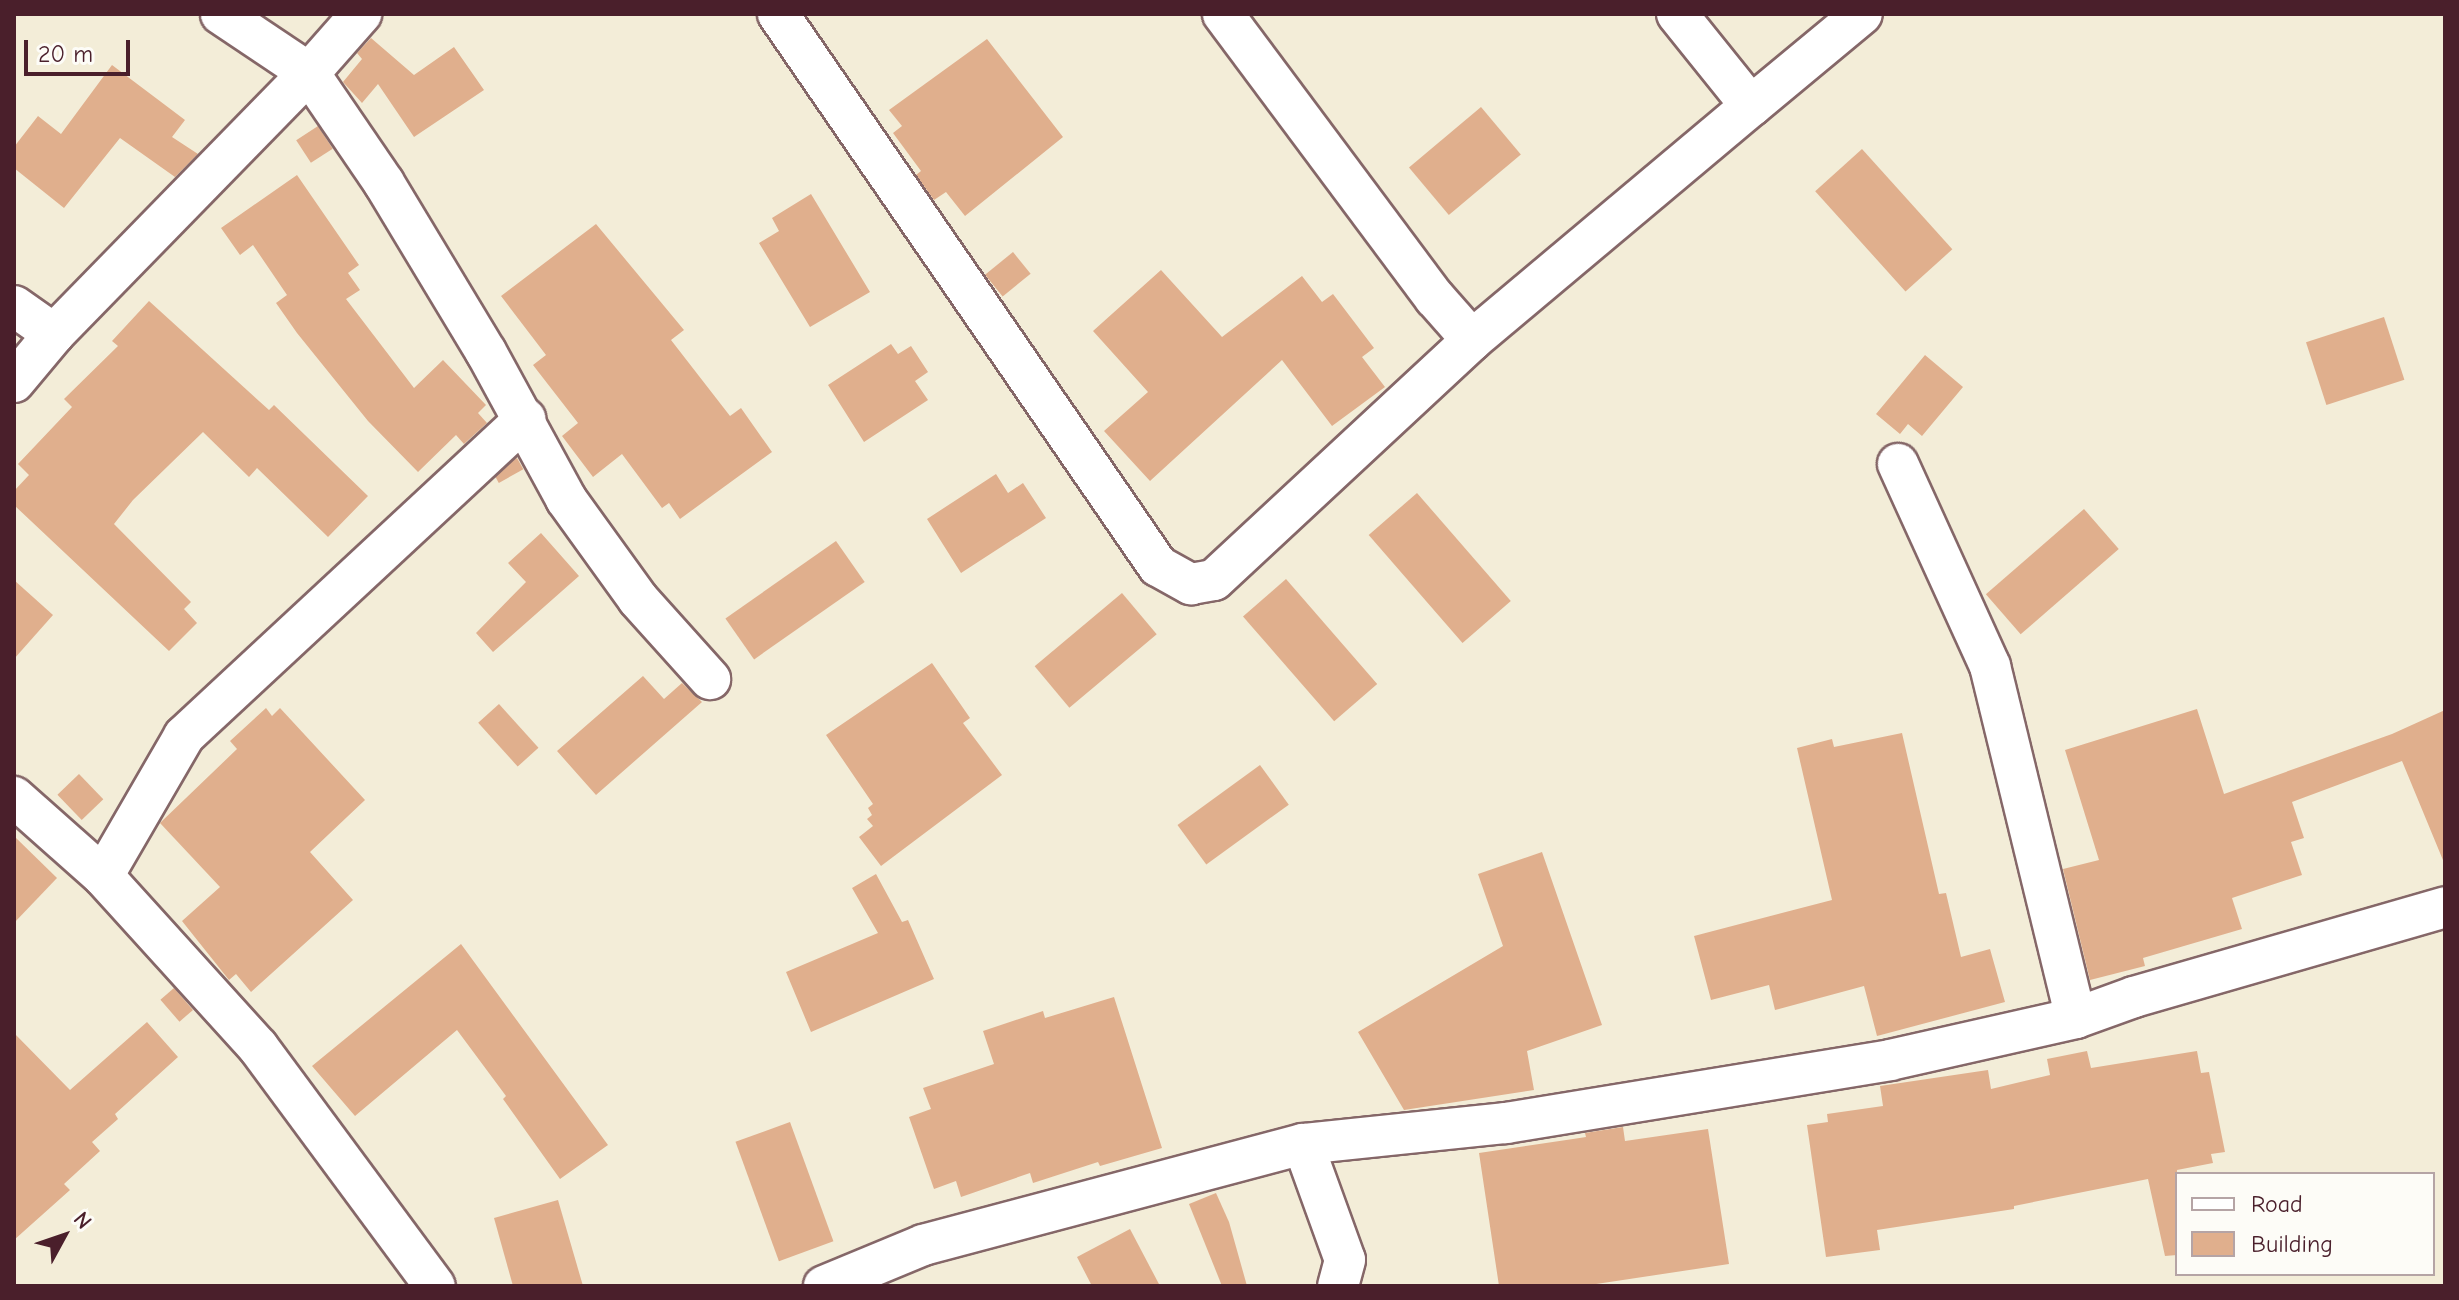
<!DOCTYPE html>
<html>
<head>
<meta charset="utf-8">
<style>
	body { margin:0 }
	#map { position:relative; width:2459px; height:1300px; overflow:hidden; background:#f3edd8; font-family:"Comic Neue",sans-serif }
	div>[style] { position:absolute }
	.building>* { inset:0; background:#e0af8d; transform-origin:0 0 }
	.roads { filter:drop-shadow(2px 0 #856768) drop-shadow(-2px 0 #856768) drop-shadow(0 2px #856768) drop-shadow(0 -2px #856768) }
	.street>* { height:40px; margin:-20px; padding:0 20px; transform-origin:20px; border-radius:20px; background:#fff }
	span { translate:-50% -50%; white-space:nowrap; text-align:center; line-height:1.15; -webkit-text-stroke:7px #fdfcf7; paint-order:stroke }
	.frame { position:absolute; inset:0; border:16px solid #4a1f2b; pointer-events:none }
	.legend { position:absolute; left:2175px; top:1172px; width:260px; height:104px; box-sizing:border-box; background:#fdfcf7; border:2px solid #b5a4a5; margin:0; padding:10px 14px; list-style:none; font-size:24px; color:#4a1f2b }
	.legend li { display:flex; align-items:center; gap:16px; height:40px }
	.legend b { width:40px; border:2px solid #b5a4a5 }
	.north { position:absolute; left:24px; top:1196px; width:80px; height:80px; -webkit-text-stroke:6px #fdfcf7; paint-order:stroke; rotate:50deg; font-size:22px; font-weight:700; line-height:32px; text-align:center; color:#4a1f2b }
	.north::after { content:''; display:block; margin:auto; width:28px; height:36px; background:#4a1f2b; clip-path:polygon(50% 0,100% 100%,50% 72%,0 100%) }
	.scale { position:absolute; left:24px; top:40px; width:106px; height:36px; box-sizing:border-box; border:4px solid #4a1f2b; border-top:0; padding-left:10px; font-size:24px; line-height:28px; white-space:nowrap; color:#4a1f2b; -webkit-text-stroke:6px #fdfcf7; paint-order:stroke }
</style>
</head>
<body>
<div id="map">
	<div class="building">
		<i style="clip-path:polygon(371px 38px,414px 75px,454px 47px,484px 90px,414px 137px,378px 84px,362px 103px,343px 82px,362px 59px,357px 53px)"></i>
		<i style="clip-path:polygon(987px 39px,1063px 137px,965px 216px,946px 192px,934px 200px,916px 175px,921px 171px,893px 133px,902px 126px,889px 110px)"></i>
		<i style="clip-path:polygon(112px 65px,185px 120px,172px 137px,198px 154px,175px 177px,120px 138px,64px 208px,14px 168px,14px 147px,38px 116px,61px 134px)"></i>
		<i style="left:1481px;top:107px;width:62px;height:94px;rotate:50deg"></i>
		<i style="left:318px;top:126px;width:27px;height:26px;rotate:57deg"></i>
		<i style="left:1862px;top:149px;width:135px;height:63px;rotate:48deg"></i>
		<i style="clip-path:polygon(297px 175px,359px 265px,348px 273px,360px 290px,346px 299px,414px 388px,443px 360px,486px 405px,478px 413px,487px 423px,464px 444px,456px 435px,418px 472px,368px 421px,297px 333px,276px 303px,287px 295px,253px 245px,240px 255px,221px 228px)"></i>
		<i style="clip-path:polygon(811px 194px,870px 292px,810px 327px,759px 243px,779px 231px,772px 218px)"></i>
		<i style="clip-path:polygon(596px 224px,684px 330px,671px 340px,730px 416px,741px 408px,772px 452px,680px 519px,669px 503px,662px 508px,622px 454px,593px 477px,562px 436px,578px 423px,533px 365px,546px 355px,501px 296px)"></i>
		<i style="left:1013px;top:252px;width:28px;height:36px;rotate:51deg"></i>
		<i style="clip-path:polygon(1161px 270px,1222px 337px,1302px 276px,1322px 302px,1333px 294px,1374px 348px,1362px 357px,1385px 387px,1332px 426px,1282px 360px,1150px 481px,1104px 431px,1148px 392px,1093px 331px)"></i>
		<i style="clip-path:polygon(149px 301px,269px 410px,274px 405px,368px 496px,328px 537px,257px 468px,249px 477px,203px 432px,133px 500px,114px 524px,191px 602px,184px 609px,197px 623px,169px 651px,14px 505px,14px 491px,29px 475px,18px 464px,72px 407px,64px 399px,118px 346px,112px 341px)"></i>
		<i style="left:2384px;top:317px;width:66px;height:82px;rotate:72deg"></i>
		<i style="clip-path:polygon(891px 344px,898px 354px,911px 346px,928px 372px,915px 381px,928px 400px,864px 442px,828px 385px)"></i>
		<i style="clip-path:polygon(1925px 355px,1963px 387px,1922px 436px,1908px 424px,1900px 434px,1876px 414px)"></i>
		<i style="left:517px;top:458px;width:13px;height:28px;rotate:61deg"></i>
		<i style="clip-path:polygon(996px 474px,1008px 493px,1023px 483px,1046px 518px,961px 573px,927px 519px)"></i>
		<i style="left:1417px;top:493px;width:143px;height:64px;rotate:49deg"></i>
		<i style="left:2084px;top:509px;width:53px;height:130px;rotate:49deg"></i>
		<i style="clip-path:polygon(541px 533px,579px 576px,493px 652px,476px 633px,526px 582px,508px 563px)"></i>
		<i style="left:836px;top:541px;width:50px;height:135px;rotate:55deg"></i>
		<i style="left:1286px;top:579px;width:139px;height:57px;rotate:49deg"></i>
		<i style="clip-path:polygon(14px 580px,53px 615px,14px 659px)"></i>
		<i style="left:1122px;top:593px;width:54px;height:114px;rotate:50deg"></i>
		<i style="clip-path:polygon(932px 663px,970px 718px,963px 723px,1002px 775px,881px 866px,859px 837px,873px 826px,867px 819px,872px 815px,868px 808px,873px 804px,826px 735px)"></i>
		<i style="clip-path:polygon(643px 676px,664px 699px,682px 683px,702px 702px,596px 795px,557px 751px)"></i>
		<i style="left:499px;top:704px;width:59px;height:28px;rotate:48deg"></i>
		<i style="clip-path:polygon(266px 708px,272px 716px,280px 708px,365px 800px,310px 852px,353px 900px,251px 992px,236px 974px,229px 980px,182px 921px,220px 887px,160px 823px,237px 749px,230px 741px)"></i>
		<i style="clip-path:polygon(2197px 709px,2224px 794px,2392px 734px,2445px 710px,2445px 865px,2402px 761px,2292px 802px,2304px 838px,2291px 842px,2302px 875px,2232px 898px,2242px 929px,2143px 958px,2145px 966px,2090px 980px,2063px 869px,2099px 860px,2065px 750px)"></i>
		<i style="clip-path:polygon(1902px 733px,1939px 894px,1946px 893px,1961px 957px,1990px 949px,2005px 1002px,1877px 1036px,1864px 986px,1775px 1010px,1769px 985px,1711px 1000px,1694px 936px,1832px 900px,1797px 748px,1832px 739px,1834px 747px)"></i>
		<i style="left:1260px;top:765px;width:49px;height:102px;rotate:54deg"></i>
		<i style="left:79px;top:774px;width:35px;height:30px;rotate:46deg"></i>
		<i style="clip-path:polygon(14px 836px,57px 878px,14px 923px)"></i>
		<i style="clip-path:polygon(1542px 852px,1602px 1025px,1527px 1051px,1534px 1090px,1404px 1110px,1358px 1032px,1503px 946px,1478px 874px)"></i>
		<i style="clip-path:polygon(876px 874px,902px 922px,908px 920px,934px 979px,811px 1032px,786px 972px,878px 933px,852px 888px)"></i>
		<i style="clip-path:polygon(461px 944px,608px 1145px,560px 1179px,503px 1099px,506px 1096px,457px 1030px,355px 1116px,312px 1066px)"></i>
		<i style="left:174px;top:988px;width:29px;height:18px;rotate:49deg"></i>
		<i style="clip-path:polygon(1114px 997px,1162px 1148px,1100px 1166px,1098px 1162px,1033px 1183px,1030px 1173px,961px 1197px,956px 1181px,934px 1189px,909px 1117px,931px 1109px,923px 1088px,994px 1064px,983px 1031px,1043px 1011px,1045px 1018px)"></i>
		<i style="clip-path:polygon(147px 1022px,178px 1057px,115px 1114px,118px 1119px,92px 1142px,100px 1151px,64px 1184px,70px 1190px,14px 1240px,14px 1033px,70px 1090px)"></i>
		<i style="clip-path:polygon(2087px 1051px,2091px 1068px,2197px 1051px,2201px 1073px,2209px 1072px,2225px 1152px,2211px 1154px,2213px 1163px,2177px 1170px,2177px 1255px,2165px 1256px,2148px 1179px,2014px 1206px,2014px 1209px,1877px 1230px,1880px 1250px,1826px 1257px,1807px 1125px,1828px 1122px,1827px 1114px,1883px 1106px,1880px 1086px,1988px 1070px,1991px 1089px,2050px 1075px,2047px 1059px)"></i>
		<i style="left:790px;top:1122px;width:127px;height:58px;rotate:70deg"></i>
		<i style="clip-path:polygon(1623px 1127px,1625px 1141px,1708px 1129px,1729px 1264px,1583px 1286px,1499px 1286px,1479px 1153px,1573px 1139px,1586px 1137px,1585px 1133px)"></i>
		<i style="clip-path:polygon(1216px 1193px,1229px 1222px,1247px 1286px,1222px 1286px,1189px 1204px)"></i>
		<i style="clip-path:polygon(558px 1200px,583px 1286px,513px 1286px,494px 1218px)"></i>
		<i style="clip-path:polygon(1130px 1229px,1160px 1286px,1092px 1286px,1077px 1257px)"></i>
	</div>
	<div class="roads">
		<div class="street">
			<i style="left:221px;top:14px;width:106px;rotate:33.8deg"></i>
			<i style="left:309px;top:73px;width:133px;rotate:55.7deg"></i>
			<i style="left:384px;top:183px;width:197px;rotate:58.9deg"></i>
			<i style="left:486px;top:352px;width:167px;rotate:61.4deg"></i>
			<i style="left:566px;top:499px;width:123px;rotate:54.2deg"></i>
			<i style="left:638px;top:599px;width:108px;rotate:48deg"></i>
			<i style="left:778px;top:14px;width:670px;rotate:55.46deg"></i>
			<i style="left:1158px;top:566px;width:38px;rotate:29deg"></i>
			<i style="left:1191px;top:584px;width:23px;rotate:-10deg"></i>
			<i style="left:1214px;top:580px;width:352px;rotate:-42.9deg"></i>
			<i style="left:1472px;top:340px;width:364px;rotate:-40deg"></i>
			<i style="left:1223px;top:14px;width:354px;rotate:53.3deg"></i>
			<i style="left:1435px;top:298px;width:56px;rotate:48.6deg"></i>
			<i style="left:1677px;top:14px;width:118px;rotate:51.2deg"></i>
			<i style="left:1751px;top:106px;width:144px;rotate:-39.7deg"></i>
			<i style="left:14px;top:306px;width:49px;rotate:35deg"></i>
			<i style="left:14px;top:382px;width:62px;rotate:-50.2deg"></i>
			<i style="left:54px;top:334px;width:365px;rotate:-45.7deg"></i>
			<i style="left:309px;top:73px;width:79px;rotate:-48.6deg"></i>
			<i style="left:1898px;top:464px;width:222px;rotate:65.5deg"></i>
			<i style="left:1990px;top:666px;width:362px;rotate:76.3deg"></i>
			<i style="left:14px;top:797px;width:119px;rotate:41.6deg"></i>
			<i style="left:103px;top:876px;width:231px;rotate:47.8deg"></i>
			<i style="left:258px;top:1047px;width:297px;rotate:53.5deg"></i>
			<i style="left:103px;top:876px;width:162px;rotate:-59.9deg"></i>
			<i style="left:184px;top:736px;width:466px;rotate:-42.9deg"></i>
			<i style="left:1303px;top:1144px;width:123px;rotate:70.1deg"></i>
			<i style="left:1345px;top:1260px;width:27px;rotate:105deg"></i>
			<i style="left:824px;top:1286px;width:107px;rotate:-22.5deg"></i>
			<i style="left:923px;top:1245px;width:393px;rotate:-14.9deg"></i>
			<i style="left:1303px;top:1144px;width:204px;rotate:-5.9deg"></i>
			<i style="left:1506px;top:1123px;width:389px;rotate:-9.3deg"></i>
			<i style="left:1890px;top:1060px;width:191px;rotate:-12.7deg"></i>
			<i style="left:2076px;top:1018px;width:62px;rotate:-19.9deg"></i>
			<i style="left:2134px;top:997px;width:324px;rotate:-16.1deg"></i>
		</div>
	</div>
	<div class="frame"></div>
	<ul class="legend">
	<li><b style="height:10px;background:#fff"></b>Road</li>
	<li><b style="height:22px;background:#e0af8d"></b>Building</li>
	</ul>
	<div class="north">N</div>
	<div class="scale">20 m</div>
</div>
</body>
</html>
